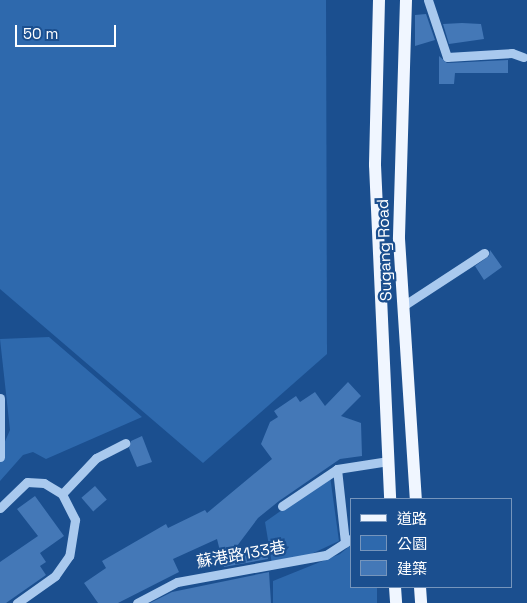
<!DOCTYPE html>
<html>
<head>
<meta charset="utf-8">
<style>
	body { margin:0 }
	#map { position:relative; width:527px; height:603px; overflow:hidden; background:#1b4f8f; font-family:"Space Grotesk","Noto Sans TC",sans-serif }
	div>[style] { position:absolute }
	.green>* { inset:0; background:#2e69ad }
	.building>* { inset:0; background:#4478b7; transform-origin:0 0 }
	.minor>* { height:9px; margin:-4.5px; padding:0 4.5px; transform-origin:4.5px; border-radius:4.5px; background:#a9c9ee }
	.major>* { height:12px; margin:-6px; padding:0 6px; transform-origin:6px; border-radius:6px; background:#f0f6ff }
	span { translate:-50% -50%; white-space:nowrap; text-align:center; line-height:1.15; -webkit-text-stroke:4.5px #1b4f8f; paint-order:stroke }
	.street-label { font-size:16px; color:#fff }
	.legend { position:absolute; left:350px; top:498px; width:162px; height:90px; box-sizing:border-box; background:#1b4f8f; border:1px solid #7695bc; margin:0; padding:6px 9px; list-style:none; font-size:15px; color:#fff }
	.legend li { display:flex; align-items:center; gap:10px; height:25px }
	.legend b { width:25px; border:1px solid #7695bc }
	.scale { position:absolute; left:15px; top:25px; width:101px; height:22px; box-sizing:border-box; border:2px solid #fff; border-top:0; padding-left:6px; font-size:15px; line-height:18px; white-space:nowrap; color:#fff; -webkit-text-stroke:4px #1b4f8f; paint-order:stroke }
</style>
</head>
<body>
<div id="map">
	<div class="green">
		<i style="clip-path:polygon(0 0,326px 0,327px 354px,203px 463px,0 289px)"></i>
		<i style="clip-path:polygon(49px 337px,142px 417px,46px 459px,33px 452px,23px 455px,0 481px,0 453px,10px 430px,0 339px)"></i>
		<i style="clip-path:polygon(330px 476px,339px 541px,307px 556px,272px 564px,265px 522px)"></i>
		<i style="clip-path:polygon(351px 545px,351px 587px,377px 587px,377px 603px,273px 603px,273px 581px,340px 554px)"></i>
	</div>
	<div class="building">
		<i style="clip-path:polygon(426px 14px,435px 40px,415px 46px,415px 15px)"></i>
		<i style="clip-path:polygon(462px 23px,481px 24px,484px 39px,449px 44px,443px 24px)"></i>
		<i style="clip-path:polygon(439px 56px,447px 63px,508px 60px,508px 73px,455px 73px,454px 84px,439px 84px)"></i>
		<i style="clip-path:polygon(490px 250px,502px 267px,484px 280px,475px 266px,489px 256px)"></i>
		<i style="clip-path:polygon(348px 382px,361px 396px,341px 416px,361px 423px,362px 456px,340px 459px,279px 501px,258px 518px,234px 550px,266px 546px,268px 559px,224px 567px,217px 539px,173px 559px,179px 572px,118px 603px,98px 603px,84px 583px,106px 568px,102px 561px,166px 524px,168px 528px,205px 510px,207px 513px,272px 459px,261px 444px,270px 422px,278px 417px,274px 411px,296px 396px,300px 402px,315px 392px,325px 406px)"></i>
		<i style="clip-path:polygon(142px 436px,152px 462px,137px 467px,129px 448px,131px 441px)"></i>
		<i style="left:95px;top:486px;width:18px;height:18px;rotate:49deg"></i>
		<i style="clip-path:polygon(35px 496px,64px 536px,40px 553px,46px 562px,40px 566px,46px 575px,6px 603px,0 603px,0 562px,38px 536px,17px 509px)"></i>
		<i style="clip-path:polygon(269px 572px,271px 603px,150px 603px,172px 592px)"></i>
	</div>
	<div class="minor">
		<i style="left:428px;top:0;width:60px;rotate:71.6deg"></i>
		<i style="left:447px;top:57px;width:65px;rotate:-3.5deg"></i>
		<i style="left:512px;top:53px;width:12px;rotate:20deg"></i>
		<i style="left:403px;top:306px;width:97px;rotate:-33.2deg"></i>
		<i style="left:0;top:398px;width:59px;rotate:90deg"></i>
		<i style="left:337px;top:469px;width:74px;rotate:83.8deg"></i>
		<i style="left:62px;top:494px;width:50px;rotate:-46.6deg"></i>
		<i style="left:96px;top:458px;width:33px;rotate:-27deg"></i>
		<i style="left:282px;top:506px;width:66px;rotate:-33.9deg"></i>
		<i style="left:337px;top:469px;width:52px;rotate:-8.9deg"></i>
		<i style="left:0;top:508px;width:37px;rotate:-44deg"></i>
		<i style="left:27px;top:482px;width:17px;rotate:3deg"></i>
		<i style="left:44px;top:483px;width:21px;rotate:31deg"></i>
		<i style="left:62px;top:494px;width:29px;rotate:63deg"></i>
		<i style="left:75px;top:520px;width:36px;rotate:99deg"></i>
		<i style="left:69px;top:556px;width:24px;rotate:125deg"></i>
		<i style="left:55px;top:576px;width:47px;rotate:144.6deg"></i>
		<i style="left:137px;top:603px;width:45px;rotate:-27.7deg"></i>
		<i style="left:177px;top:582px;width:151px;rotate:-10.3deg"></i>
		<i style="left:326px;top:555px;width:30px;rotate:-33deg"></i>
	</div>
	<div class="major">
		<i style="left:379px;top:0;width:165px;rotate:91.4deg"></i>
		<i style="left:375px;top:165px;width:334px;rotate:87.4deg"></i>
		<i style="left:406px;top:0;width:239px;rotate:91.7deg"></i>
		<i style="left:399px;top:239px;width:261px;rotate:86.3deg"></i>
		<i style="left:395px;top:587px;width:16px;rotate:86deg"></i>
		<i style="left:420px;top:587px;width:16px;rotate:86deg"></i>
	</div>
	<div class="street-label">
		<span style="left:385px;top:250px;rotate:-92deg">Sugang Road</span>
		<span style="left:241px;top:555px;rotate:-10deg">蘇港路133巷</span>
	</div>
	<ul class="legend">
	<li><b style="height:6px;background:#f0f6ff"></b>道路</li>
	<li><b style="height:14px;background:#2e69ad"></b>公園</li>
	<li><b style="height:14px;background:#4478b7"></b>建築</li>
	</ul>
	<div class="scale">50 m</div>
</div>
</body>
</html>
